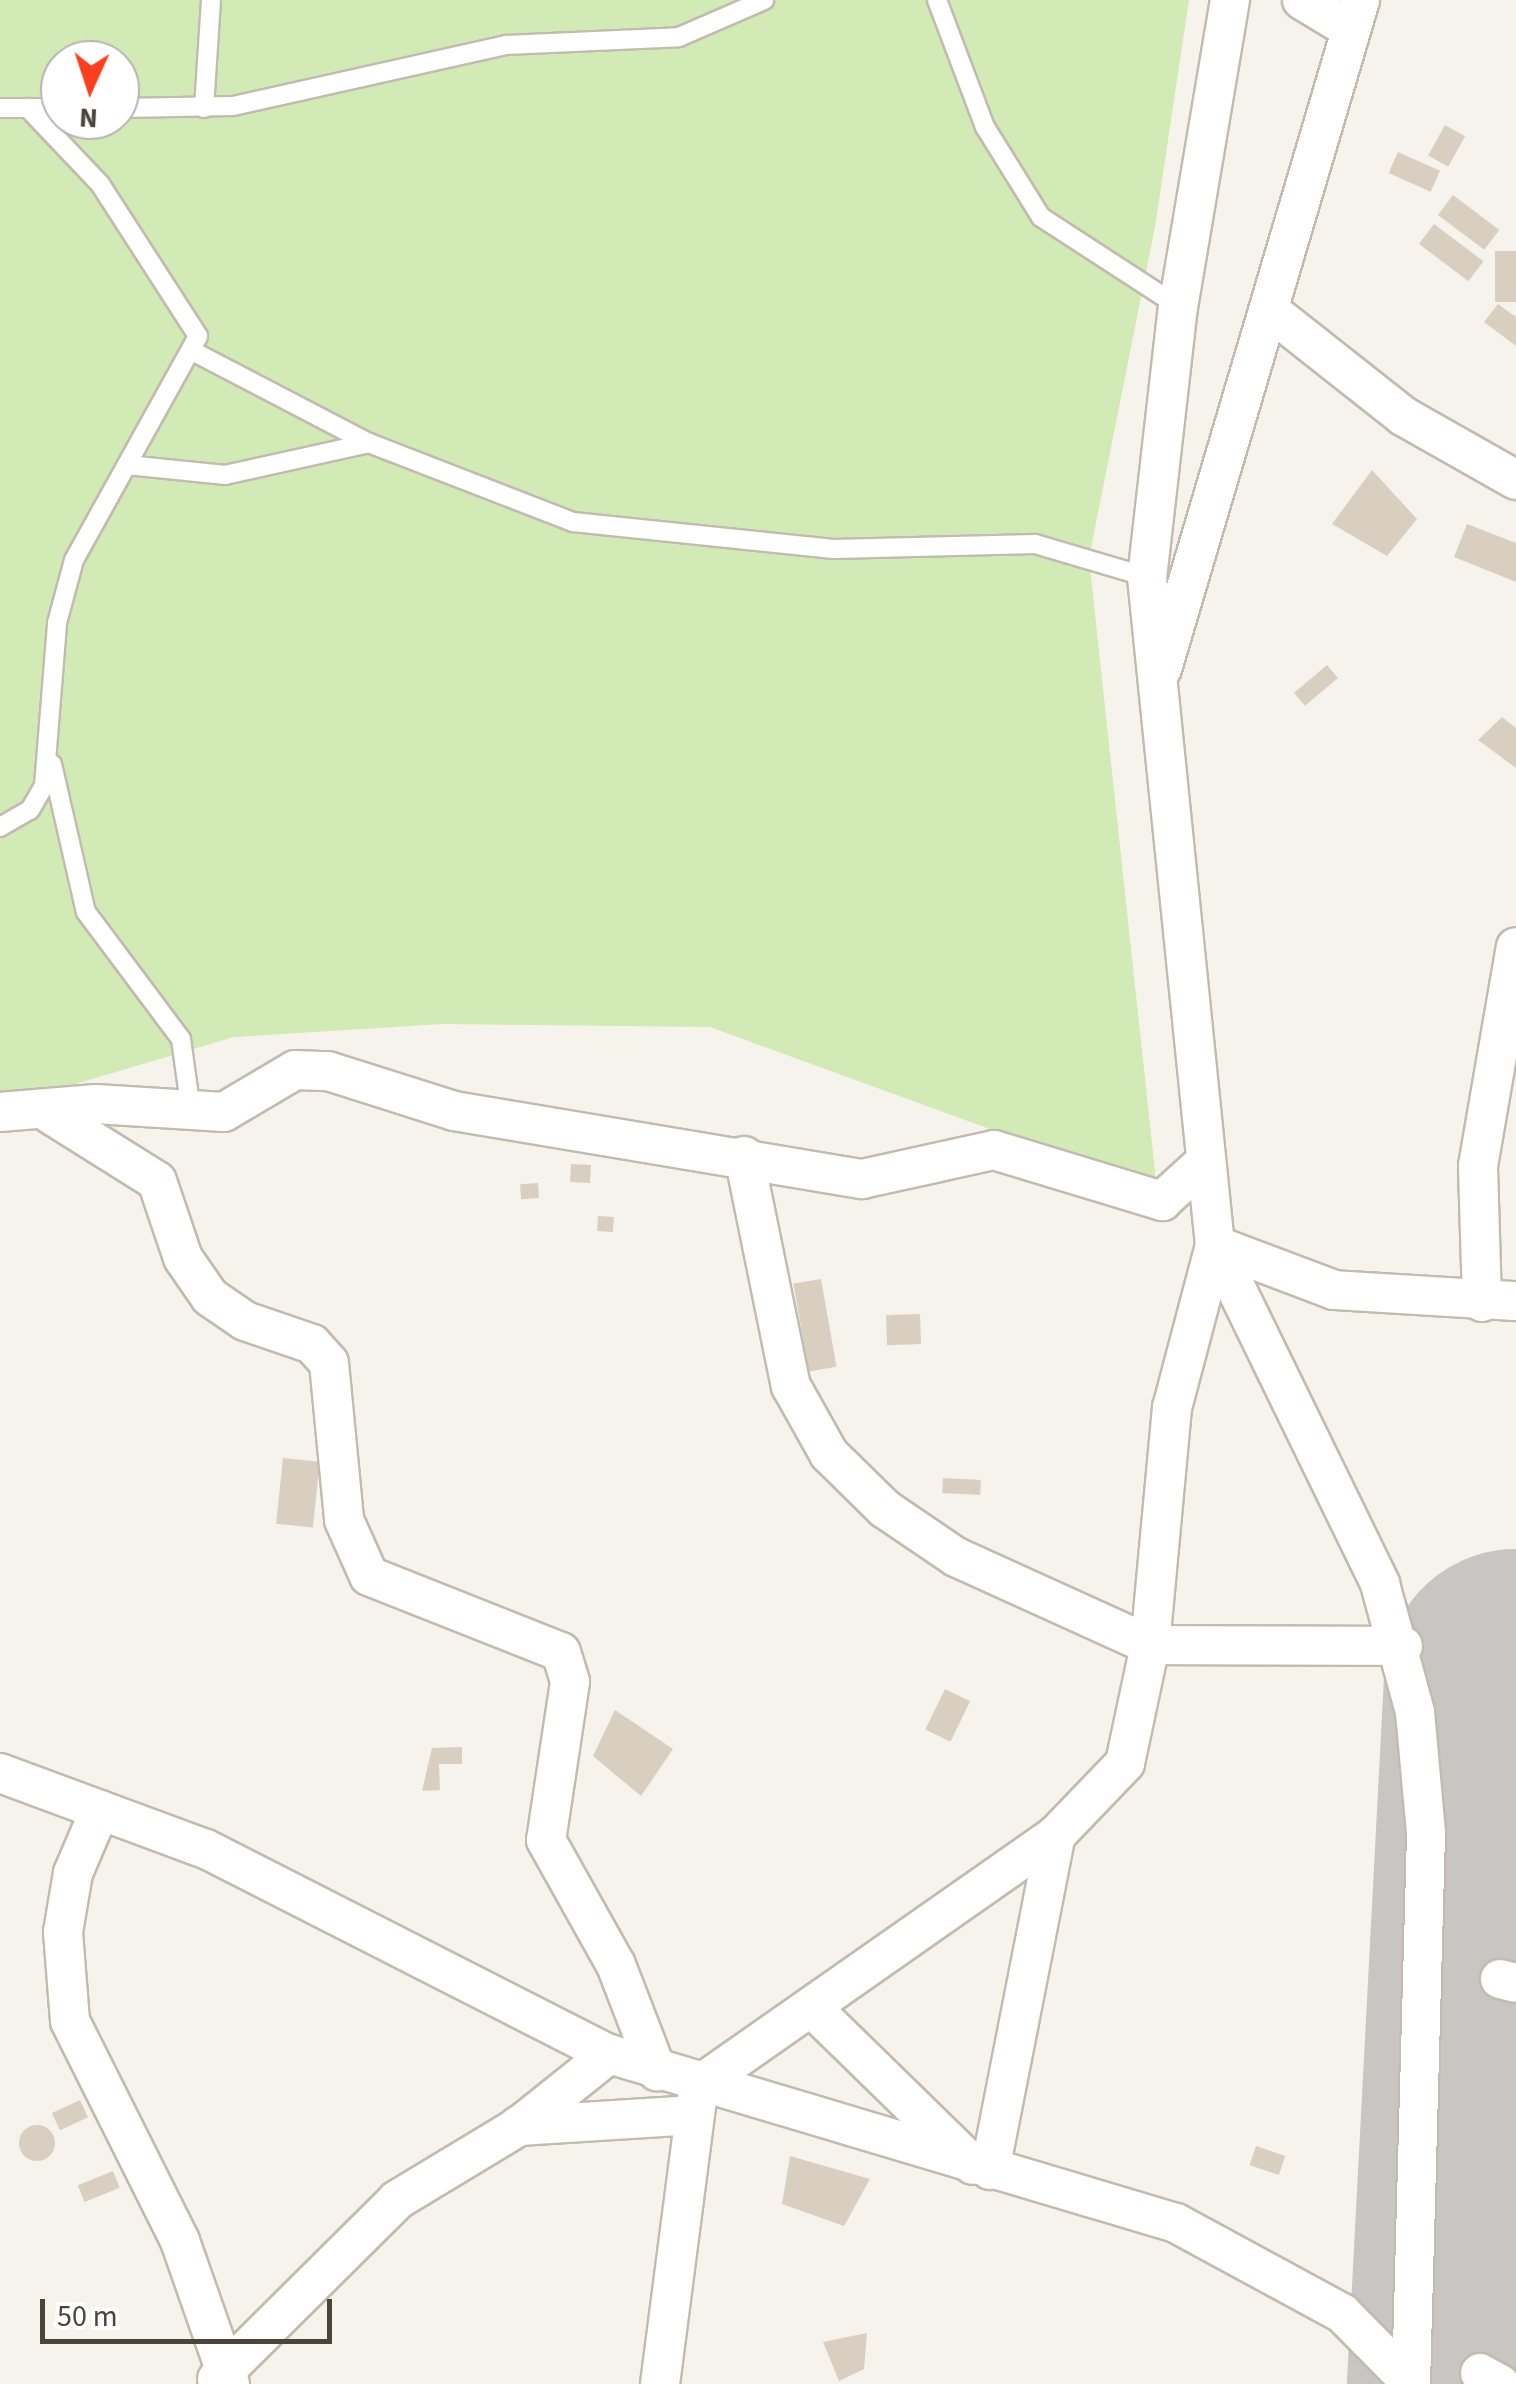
<!DOCTYPE html>
<html>
<head>
<meta charset="utf-8">
<style>
	body { margin:0 }
	#map { position:relative; width:1516px; height:2384px; overflow:hidden; background:#f6f3ec; font-family:"Source Sans 3",sans-serif }
	div>[style] { position:absolute }
	.green>* { inset:0; background:#d2eab5 }
	.runway>* { height:265px; margin:-132.5px; padding:0 132.5px; transform-origin:132.5px; border-radius:132.5px; background:#c8c6c3 }
	.building>* { inset:0; background:#d8cfc1; transform-origin:0 0 }
	.round { border-radius:50% }
	.roads { filter:drop-shadow(2px 0 #c2bbae) drop-shadow(-2px 0 #c2bbae) drop-shadow(0 2px #c2bbae) drop-shadow(0 -2px #c2bbae) }
	.lane>* { height:18px; margin:-9px; padding:0 9px; transform-origin:9px; border-radius:9px; background:#fff }
	.street>* { height:38px; margin:-19px; padding:0 19px; transform-origin:19px; border-radius:19px; background:#fff }
	span { translate:-50% -50%; white-space:nowrap; text-align:center; line-height:1.15; -webkit-text-stroke:8px #fff; paint-order:stroke }
	.north { position:absolute; left:40px; top:40px; width:100px; height:100px; box-sizing:border-box; background:#fff; border:2px solid #b7b4b0; border-radius:50%; rotate:183deg; font-size:28px; font-weight:700; line-height:40px; text-align:center; color:#4b4439 }
	.north::after { content:''; display:block; margin:auto; width:35px; height:45px; background:#fc3f1d; clip-path:polygon(50% 0,100% 100%,50% 72%,0 100%) }
	.scale { position:absolute; left:40px; top:2299px; width:292px; height:45px; box-sizing:border-box; border:5px solid #4b4439; border-top:0; padding-left:12px; font-size:30px; line-height:35px; white-space:nowrap; color:#4b4439; -webkit-text-stroke:8px #fff; paint-order:stroke }
</style>
</head>
<body>
<div id="map">
	<div class="green">
		<i style="clip-path:polygon(evenodd,0 0,1189px 0,1155px 227px,1089px 558px,1157px 1190px,710px 1027px,443px 1024px,234px 1037px,18px 1101px,0 1094px,0 0,60px 60px,120px 60px,120px 120px,60px 120px,60px 60px)"></i>
	</div>
	<div class="runway">
		<i style="left:1479px;top:2384px;width:704px;rotate:-86.99deg"></i>
	</div>
	<div class="building">
		<i style="left:1445px;top:125px;width:23px;height:35px;rotate:29deg"></i>
		<i style="left:1398px;top:152px;width:46px;height:23px;rotate:24deg"></i>
		<i style="left:1453px;top:195px;width:58px;height:25px;rotate:37deg"></i>
		<i style="left:1434px;top:224px;width:62px;height:25px;rotate:37deg"></i>
		<i style="left:1495px;top:251px;width:21px;height:51px"></i>
		<i style="clip-path:polygon(1498px 304px,1516px 317px,1516px 346px,1484px 322px)"></i>
		<i style="clip-path:polygon(1372px 470px,1417px 519px,1387px 556px,1332px 524px)"></i>
		<i style="clip-path:polygon(1467px 524px,1516px 543px,1516px 582px,1454px 557px)"></i>
		<i style="left:1327px;top:665px;width:17px;height:43px;rotate:50deg"></i>
		<i style="clip-path:polygon(1502px 717px,1516px 728px,1516px 768px,1478px 740px)"></i>
		<i style="left:571px;top:1164px;width:20px;height:18px;rotate:3deg"></i>
		<i style="left:538px;top:1183px;width:15px;height:18px;rotate:86deg"></i>
		<i style="left:598px;top:1216px;width:16px;height:15px;rotate:4deg"></i>
		<i style="left:821px;top:1279px;width:89px;height:28px;rotate:80deg"></i>
		<i style="left:920px;top:1314px;width:30px;height:34px;rotate:88deg"></i>
		<i style="left:283px;top:1458px;width:37px;height:66px;rotate:6deg"></i>
		<i style="left:943px;top:1478px;width:38px;height:15px;rotate:3deg"></i>
		<i style="left:945px;top:1689px;width:28px;height:45px;rotate:26deg"></i>
		<i style="clip-path:polygon(615px 1710px,673px 1749px,641px 1796px,593px 1756px)"></i>
		<i style="clip-path:polygon(462px 1747px,462px 1764px,439px 1764px,440px 1790px,422px 1791px,432px 1748px)"></i>
		<i style="left:80px;top:2100px;width:19px;height:31px;rotate:65deg"></i>
		<i class="round" style="left:19px;top:2125px;width:36px;height:36px"></i>
		<i style="left:1256px;top:2146px;width:31px;height:20px;rotate:19deg"></i>
		<i style="clip-path:polygon(790px 2156px,870px 2179px,844px 2226px,782px 2204px)"></i>
		<i style="left:113px;top:2171px;width:18px;height:38px;rotate:68deg"></i>
		<i style="clip-path:polygon(867px 2333px,864px 2369px,839px 2381px,823px 2342px)"></i>
	</div>
	<div class="roads">
		<div class="lane">
			<i style="left:937px;top:0;width:136px;rotate:69.3deg"></i>
			<i style="left:985px;top:127px;width:106px;rotate:58.1deg"></i>
			<i style="left:1041px;top:217px;width:163px;rotate:33deg"></i>
			<i style="left:0;top:108px;width:60px"></i>
			<i style="left:120px;top:108px;width:113px;rotate:-1deg"></i>
			<i style="left:233px;top:106px;width:280px;rotate:-12.6deg"></i>
			<i style="left:506px;top:45px;width:173px;rotate:-2.6deg"></i>
			<i style="left:679px;top:37px;width:93px;rotate:-23.5deg"></i>
			<i style="left:204px;top:108px;width:108px;rotate:-86.3deg"></i>
			<i style="left:196px;top:353px;width:195px;rotate:27.5deg"></i>
			<i style="left:127px;top:465px;width:99px;rotate:5.8deg"></i>
			<i style="left:225px;top:475px;width:148px;rotate:-12.5deg"></i>
			<i style="left:369px;top:443px;width:219px;rotate:21.2deg"></i>
			<i style="left:573px;top:522px;width:262px;rotate:5.9deg"></i>
			<i style="left:834px;top:549px;width:201px;rotate:-1.4deg"></i>
			<i style="left:1035px;top:544px;width:117px;rotate:16.4deg"></i>
			<i style="left:52px;top:764px;width:152px;rotate:77.1deg"></i>
			<i style="left:86px;top:912px;width:159px;rotate:53.2deg"></i>
			<i style="left:181px;top:1039px;width:73px;rotate:82.1deg"></i>
			<i style="left:0;top:827px;width:34px;rotate:-30deg"></i>
			<i style="left:30px;top:810px;width:28px;rotate:-60deg"></i>
			<i style="left:44px;top:786px;width:164px;rotate:-85.4deg"></i>
			<i style="left:57px;top:623px;width:65px;rotate:-74.9deg"></i>
			<i style="left:74px;top:560px;width:256px;rotate:-61deg"></i>
			<i style="left:198px;top:336px;width:181px;rotate:-122.8deg"></i>
			<i style="left:100px;top:184px;width:105px;rotate:-133.5deg"></i>
		</div>
		<div class="street">
			<i style="left:1230px;top:0;width:310px;rotate:99.6deg"></i>
			<i style="left:1178px;top:306px;width:273px;rotate:96.5deg"></i>
			<i style="left:1147px;top:577px;width:671px;rotate:84.19deg"></i>
			<i style="left:1215px;top:1245px;width:377px;rotate:64deg"></i>
			<i style="left:1380px;top:1584px;width:133px;rotate:74.7deg"></i>
			<i style="left:1415px;top:1712px;width:122px;rotate:84.8deg"></i>
			<i style="left:1426px;top:1834px;width:550px;rotate:91.56deg"></i>
			<i style="left:1302px;top:0;width:56px;rotate:31.1deg"></i>
			<i style="left:1269px;top:310px;width:171px;rotate:38.3deg"></i>
			<i style="left:1403px;top:416px;width:130px;rotate:29.5deg"></i>
			<i style="left:1162px;top:669px;width:698px;rotate:-73.51deg"></i>
			<i style="left:0;top:1112px;width:96px;rotate:-4.8deg"></i>
			<i style="left:96px;top:1104px;width:128px;rotate:3.6deg"></i>
			<i style="left:224px;top:1112px;width:82px;rotate:-30.6deg"></i>
			<i style="left:295px;top:1070px;width:33px;rotate:2deg"></i>
			<i style="left:328px;top:1071px;width:132px;rotate:17.6deg"></i>
			<i style="left:454px;top:1111px;width:414px;rotate:9.5deg"></i>
			<i style="left:862px;top:1179px;width:135px;rotate:-12.4deg"></i>
			<i style="left:994px;top:1150px;width:176px;rotate:16.9deg"></i>
			<i style="left:1162px;top:1201px;width:59px;rotate:-42.3deg"></i>
			<i style="left:50px;top:1114px;width:126px;rotate:32.1deg"></i>
			<i style="left:157px;top:1181px;width:81px;rotate:71.3deg"></i>
			<i style="left:183px;top:1258px;width:47px;rotate:55.3deg"></i>
			<i style="left:210px;top:1297px;width:42px;rotate:34.4deg"></i>
			<i style="left:245px;top:1321px;width:71px;rotate:18.9deg"></i>
			<i style="left:312px;top:1344px;width:25px;rotate:48deg"></i>
			<i style="left:329px;top:1363px;width:158px;rotate:84.5deg"></i>
			<i style="left:344px;top:1520px;width:61px;rotate:65.9deg"></i>
			<i style="left:369px;top:1576px;width:206px;rotate:21.6deg"></i>
			<i style="left:561px;top:1652px;width:31px;rotate:73deg"></i>
			<i style="left:570px;top:1682px;width:160px;rotate:98.6deg"></i>
			<i style="left:546px;top:1840px;width:143px;rotate:60.8deg"></i>
			<i style="left:616px;top:1965px;width:114px;rotate:68.9deg"></i>
			<i style="left:744px;top:1156px;width:235px;rotate:78.5deg"></i>
			<i style="left:791px;top:1386px;width:78px;rotate:60.8deg"></i>
			<i style="left:829px;top:1454px;width:78px;rotate:44.5deg"></i>
			<i style="left:885px;top:1509px;width:86px;rotate:34.1deg"></i>
			<i style="left:956px;top:1557px;width:213px;rotate:24.4deg"></i>
			<i style="left:1150px;top:1645px;width:253px;rotate:0.2deg"></i>
			<i style="left:1482px;top:1302px;width:136px;rotate:-91.7deg"></i>
			<i style="left:1478px;top:1166px;width:222px;rotate:-80.2deg"></i>
			<i style="left:0;top:1773px;width:220px;rotate:20.3deg"></i>
			<i style="left:206px;top:1849px;width:452px;rotate:27deg"></i>
			<i style="left:609px;top:2054px;width:592px;rotate:16.6deg"></i>
			<i style="left:1176px;top:2223px;width:189px;rotate:28.5deg"></i>
			<i style="left:1342px;top:2313px;width:98px;rotate:45.4deg"></i>
			<i style="left:100px;top:1810px;width:69px;rotate:113.2deg"></i>
			<i style="left:73px;top:1873px;width:60px;rotate:99.6deg"></i>
			<i style="left:63px;top:1932px;width:89px;rotate:85.5deg"></i>
			<i style="left:70px;top:2021px;width:246px;rotate:63.4deg"></i>
			<i style="left:180px;top:2241px;width:151px;rotate:70.7deg"></i>
			<i style="left:1500px;top:1979px;width:16px;rotate:14deg"></i>
			<i style="left:811px;top:2007px;width:226px;rotate:44.3deg"></i>
			<i style="left:518px;top:2126px;width:177px;rotate:-3.6deg"></i>
			<i style="left:990px;top:2170px;width:341px;rotate:-78.9deg"></i>
			<i style="left:1480px;top:2373px;width:23px;rotate:29deg"></i>
			<i style="left:217px;top:2379px;width:254px;rotate:-44.8deg"></i>
			<i style="left:397px;top:2200px;width:141px;rotate:-31.1deg"></i>
			<i style="left:518px;top:2127px;width:117px;rotate:-38.7deg"></i>
			<i style="left:660px;top:2384px;width:302px;rotate:-82.6deg"></i>
			<i style="left:699px;top:2085px;width:436px;rotate:-35deg"></i>
			<i style="left:1056px;top:1835px;width:100px;rotate:-46.2deg"></i>
			<i style="left:1125px;top:1763px;width:121px;rotate:-78deg"></i>
			<i style="left:1150px;top:1645px;width:238px;rotate:-84.7deg"></i>
			<i style="left:1172px;top:1408px;width:169px;rotate:-75.2deg"></i>
			<i style="left:1215px;top:1245px;width:127px;rotate:20.7deg"></i>
			<i style="left:1334px;top:1290px;width:182px;rotate:3.5deg"></i>
		</div>
	</div>
	<div class="north">N</div>
	<div class="scale">50 m</div>
</div>
</body>
</html>
